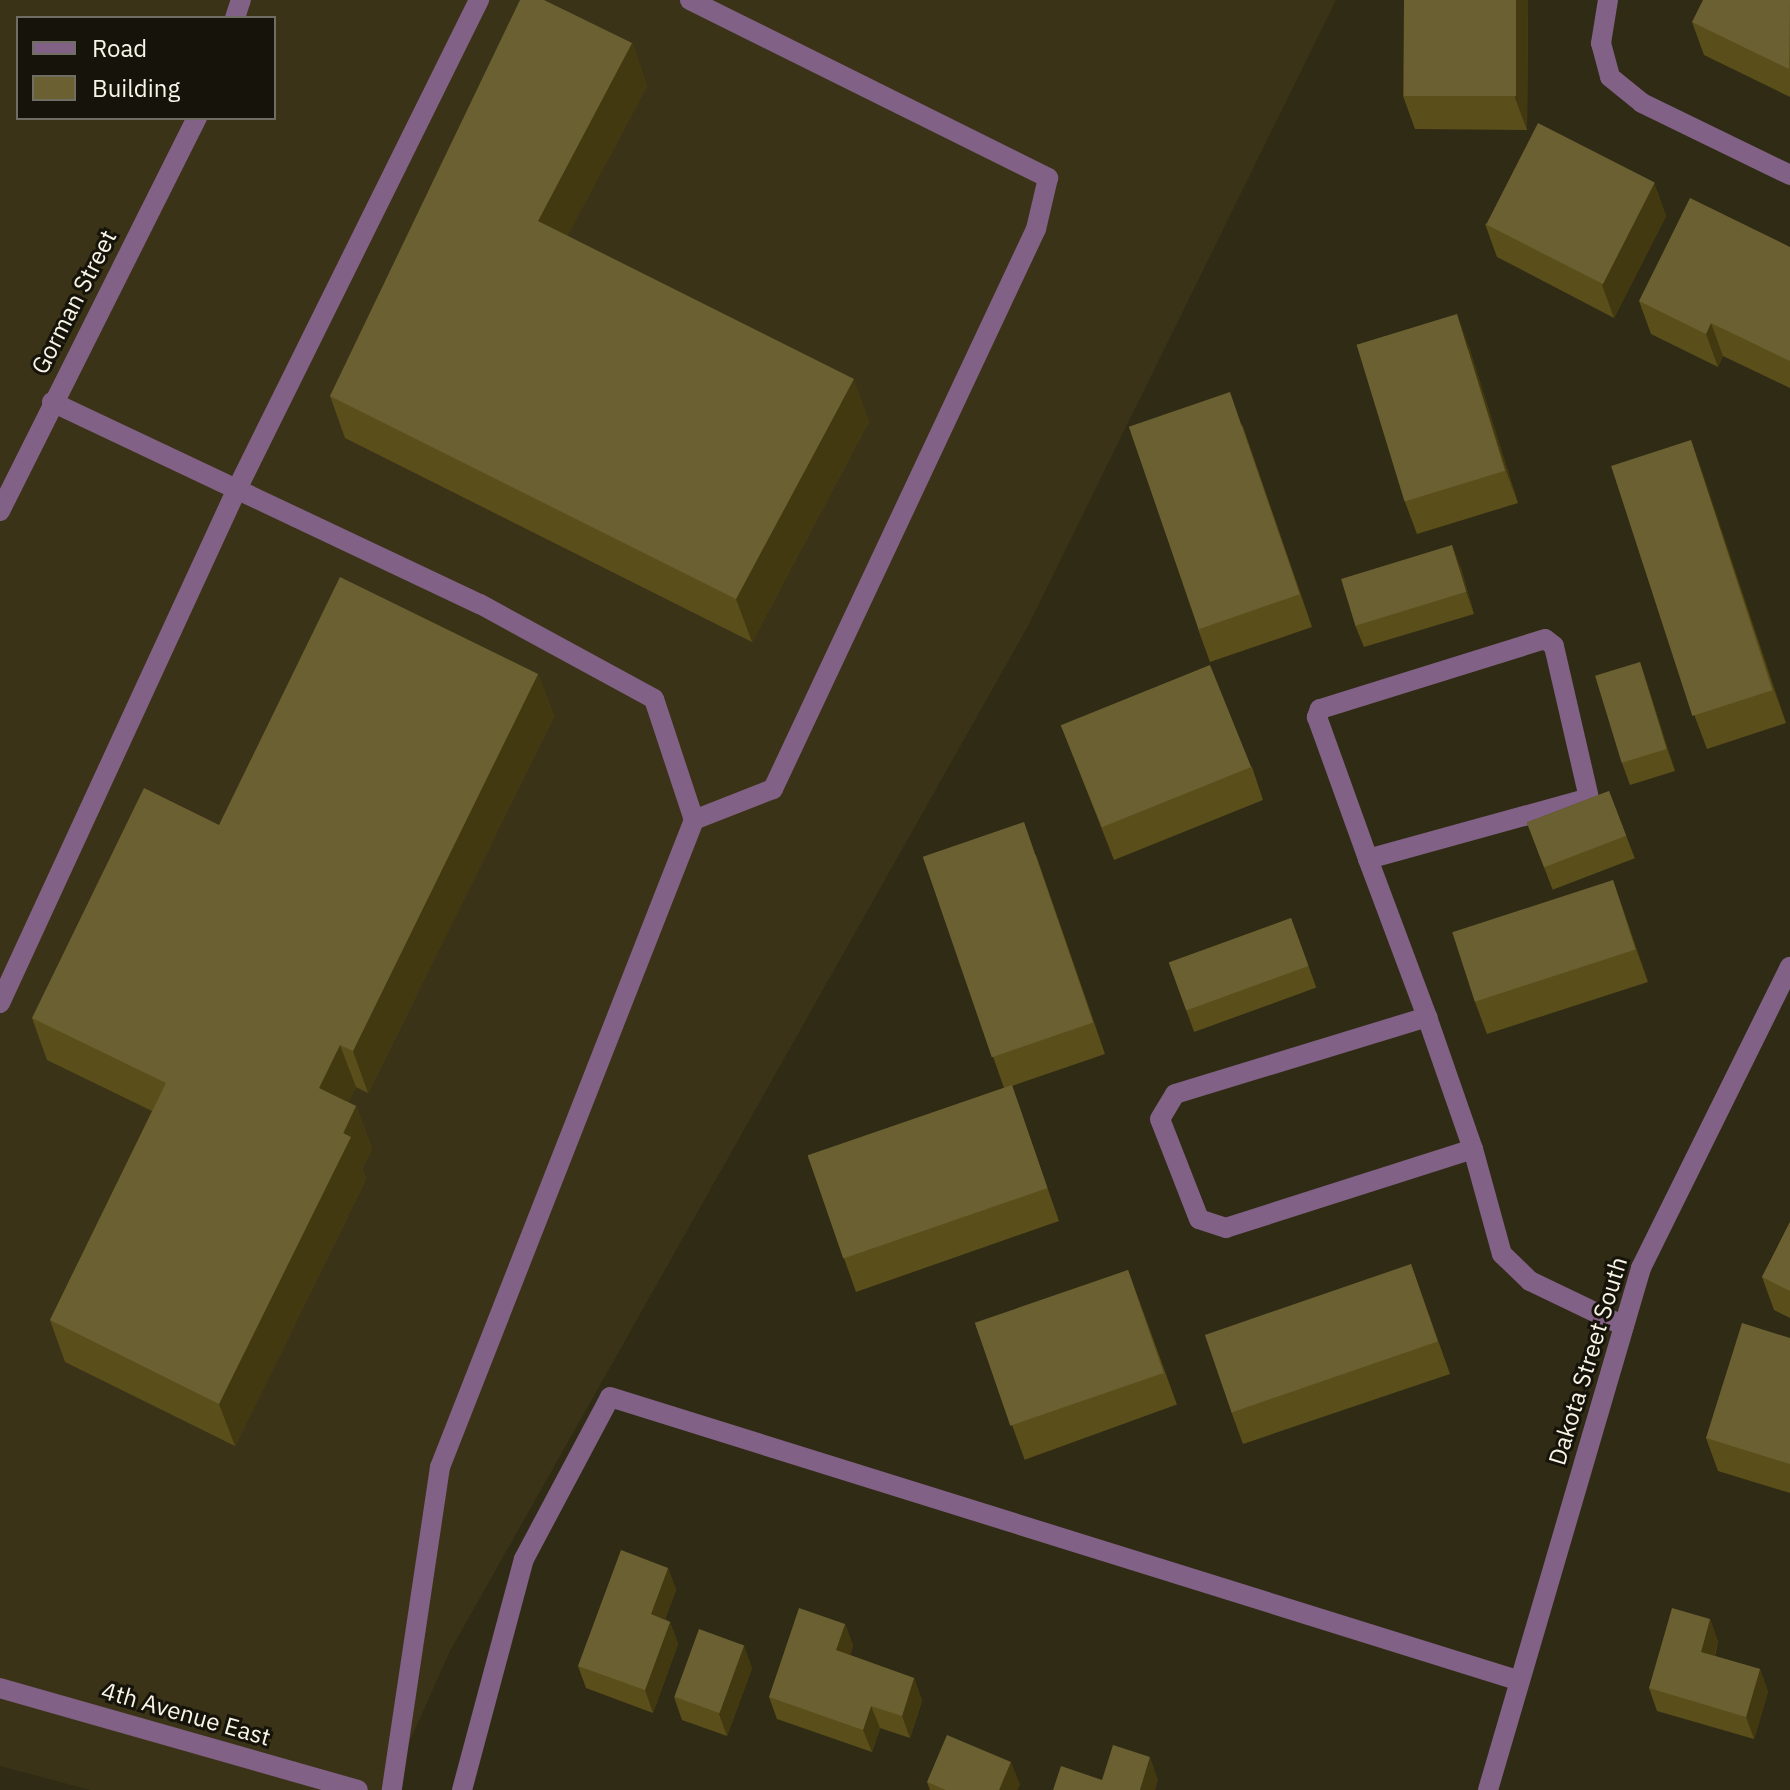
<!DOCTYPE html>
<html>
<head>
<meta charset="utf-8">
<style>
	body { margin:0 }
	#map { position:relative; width:1790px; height:1790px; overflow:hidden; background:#302b15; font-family:"IBM Plex Sans",sans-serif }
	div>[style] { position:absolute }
	.built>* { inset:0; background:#3b3317 }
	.service>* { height:20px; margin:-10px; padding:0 10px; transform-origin:10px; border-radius:10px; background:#816185 }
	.minor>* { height:20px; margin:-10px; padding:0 10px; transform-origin:10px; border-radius:10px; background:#816185 }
	.tertiary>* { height:20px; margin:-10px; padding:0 10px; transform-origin:10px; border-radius:10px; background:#816185 }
	.wall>* { inset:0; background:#5a4e1b; transform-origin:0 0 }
	.shaded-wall>* { inset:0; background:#423910 }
	.building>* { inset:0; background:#6b6031; transform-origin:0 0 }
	span { translate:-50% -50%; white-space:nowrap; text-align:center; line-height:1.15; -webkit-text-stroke:6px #16130a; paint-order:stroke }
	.street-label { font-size:24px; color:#f8f4e7 }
	.legend { position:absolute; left:16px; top:16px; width:260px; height:104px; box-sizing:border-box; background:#16130a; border:2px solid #706d62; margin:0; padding:10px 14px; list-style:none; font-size:24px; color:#f8f4e7 }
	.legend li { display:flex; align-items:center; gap:16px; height:40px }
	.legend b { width:40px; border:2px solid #706d62 }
</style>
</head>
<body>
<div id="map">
	<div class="built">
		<i style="clip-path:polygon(evenodd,0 0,1336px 0,1028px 626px,450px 1651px,388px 1790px,90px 1790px,0 1766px,0 0,18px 18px,274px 18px,274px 118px,18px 118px,18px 18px)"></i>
	</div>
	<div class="service">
		<i style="left:690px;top:0;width:400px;rotate:26.4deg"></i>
		<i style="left:1048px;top:178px;width:52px;rotate:103.2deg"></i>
		<i style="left:1036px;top:229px;width:619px;rotate:115.16deg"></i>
		<i style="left:773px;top:789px;width:85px;rotate:158.6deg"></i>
		<i style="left:52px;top:402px;width:473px;rotate:25.3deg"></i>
		<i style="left:480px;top:604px;width:198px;rotate:28.6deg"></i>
		<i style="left:654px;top:699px;width:127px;rotate:71.7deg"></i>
		<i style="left:694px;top:820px;width:695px;rotate:111.43deg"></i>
		<i style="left:440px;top:1467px;width:327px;rotate:98.5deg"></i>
		<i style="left:1368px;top:859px;width:229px;rotate:-15.4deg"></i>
		<i style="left:1589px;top:798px;width:156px;rotate:-103deg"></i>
		<i style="left:1554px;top:646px;width:11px;rotate:-142deg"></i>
		<i style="left:1545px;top:639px;width:236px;rotate:162.7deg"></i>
		<i style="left:1320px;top:709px;width:9px;rotate:111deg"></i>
		<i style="left:1317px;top:717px;width:151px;rotate:70.2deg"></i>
		<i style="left:1368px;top:859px;width:169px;rotate:69.5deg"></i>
		<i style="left:0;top:1003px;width:566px;rotate:-65.25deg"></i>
		<i style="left:237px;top:489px;width:546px;rotate:-63.67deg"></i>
		<i style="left:1473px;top:1149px;width:259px;rotate:162.3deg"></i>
		<i style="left:1226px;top:1228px;width:28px;rotate:-162deg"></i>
		<i style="left:1199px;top:1219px;width:107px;rotate:-111.3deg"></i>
		<i style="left:1160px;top:1119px;width:29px;rotate:-59deg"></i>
		<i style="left:1175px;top:1094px;width:264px;rotate:-17deg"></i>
		<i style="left:1427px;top:1017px;width:140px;rotate:70.8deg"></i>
		<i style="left:1473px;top:1149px;width:109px;rotate:74.6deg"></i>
		<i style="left:1502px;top:1254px;width:39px;rotate:44deg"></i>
		<i style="left:1530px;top:1281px;width:104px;rotate:25.6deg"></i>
		<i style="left:462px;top:1790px;width:239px;rotate:-75deg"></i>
		<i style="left:524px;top:1559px;width:183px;rotate:-62deg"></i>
		<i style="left:610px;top:1397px;width:953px;rotate:17.33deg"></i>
	</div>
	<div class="minor">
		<i style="left:1608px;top:0;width:44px;rotate:99.2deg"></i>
		<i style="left:1601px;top:43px;width:35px;rotate:75deg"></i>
		<i style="left:1610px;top:77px;width:41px;rotate:39.1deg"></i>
		<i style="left:1642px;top:103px;width:165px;rotate:25.9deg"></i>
		<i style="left:1488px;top:1790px;width:544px;rotate:-73.66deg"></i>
		<i style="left:1641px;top:1268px;width:336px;rotate:-63.7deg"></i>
	</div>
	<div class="tertiary">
		<i style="left:235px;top:18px;width:19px;rotate:-72deg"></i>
		<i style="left:0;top:511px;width:440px;rotate:-63.4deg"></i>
		<i style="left:0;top:1688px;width:372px;rotate:15.9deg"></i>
	</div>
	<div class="wall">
		<i style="clip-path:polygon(1404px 0,1528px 0,1527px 130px,1415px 129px,1403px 96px)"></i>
		<i style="clip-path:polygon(1790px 0,1790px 97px,1704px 55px,1692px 22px)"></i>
		<i style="clip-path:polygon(632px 43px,647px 86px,567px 236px,869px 421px,752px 642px,345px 438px,330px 396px)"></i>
		<i style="clip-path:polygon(1654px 183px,1666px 216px,1614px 318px,1497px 257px,1485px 224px)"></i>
		<i style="clip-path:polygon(1790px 247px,1790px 388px,1723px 356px,1718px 367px,1651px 334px,1639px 301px)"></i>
		<i style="clip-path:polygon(1469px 347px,1518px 503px,1417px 534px,1405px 502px)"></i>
		<i style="clip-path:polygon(1242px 424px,1312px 627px,1210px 662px,1198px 629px)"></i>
		<i style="clip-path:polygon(1691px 440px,1786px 723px,1707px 749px,1695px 717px)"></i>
		<i style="clip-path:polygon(1461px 568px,1474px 614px,1364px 647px,1355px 625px)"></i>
		<i style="clip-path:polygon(1640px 662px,1675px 771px,1630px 785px,1622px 763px)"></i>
		<i style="clip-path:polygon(538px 674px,554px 716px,368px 1093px,356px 1087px,348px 1103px,356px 1106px,372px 1149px,362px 1168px,366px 1179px,235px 1446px,65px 1362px,50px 1320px,152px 1111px,47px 1060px,32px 1018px,219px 825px)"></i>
		<i style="clip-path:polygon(1061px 725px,1252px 767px,1263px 800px,1114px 860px)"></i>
		<i style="left:1609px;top:791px;width:72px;height:88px;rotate:69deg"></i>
		<i style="clip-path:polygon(1036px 855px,1105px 1054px,1012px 1086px,1059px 1221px,856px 1292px,808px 1157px,1004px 1088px,923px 857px)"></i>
		<i style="clip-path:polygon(1613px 880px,1648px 982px,1487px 1034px,1475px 1002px)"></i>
		<i style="left:1291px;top:918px;width:74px;height:130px;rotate:70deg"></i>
		<i style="clip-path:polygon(1790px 1222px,1790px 1318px,1774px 1310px,1762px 1277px)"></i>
		<i style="clip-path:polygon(1411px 1264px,1450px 1374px,1243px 1444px,1231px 1411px)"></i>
		<i style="left:1128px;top:1270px;width:143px;height:162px;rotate:70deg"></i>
		<i style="clip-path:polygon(1790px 1338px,1790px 1493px,1718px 1471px,1706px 1438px)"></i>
		<i style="clip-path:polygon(668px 1568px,676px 1590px,665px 1619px,670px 1622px,678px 1644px,653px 1713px,586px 1688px,578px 1666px)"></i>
		<i style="clip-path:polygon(1710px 1619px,1718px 1642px,1715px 1656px,1760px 1669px,1768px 1692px,1754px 1739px,1657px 1711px,1649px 1688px)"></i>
		<i style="clip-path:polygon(845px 1624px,853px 1646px,850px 1655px,914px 1678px,922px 1701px,910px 1738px,880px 1728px,872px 1752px,777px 1719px,769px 1697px)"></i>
		<i style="clip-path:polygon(752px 1668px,727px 1736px,682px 1720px,674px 1697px)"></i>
		<i style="clip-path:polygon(927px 1782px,1020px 1784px,1017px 1790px,930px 1790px)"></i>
	</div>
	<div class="shaded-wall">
		<i style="clip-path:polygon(1516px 0,1528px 0,1527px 130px,1515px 98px)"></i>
		<i style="clip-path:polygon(632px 43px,647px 86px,553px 263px,538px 221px)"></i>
		<i style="clip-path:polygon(1654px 183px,1666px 216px,1614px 318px,1602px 285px)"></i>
		<i style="clip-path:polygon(1457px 314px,1469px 347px,1518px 503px,1506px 471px)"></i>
		<i style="clip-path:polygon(1711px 323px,1723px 356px,1718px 367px,1706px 334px)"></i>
		<i style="clip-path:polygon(854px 379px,869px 421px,752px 642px,736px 599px)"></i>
		<i style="clip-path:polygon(1691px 440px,1703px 473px,1786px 723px,1774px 690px)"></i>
		<i style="clip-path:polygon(1452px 545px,1461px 568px,1474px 614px,1466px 592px)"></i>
		<i style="clip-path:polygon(1640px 662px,1648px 685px,1675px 771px,1667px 749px)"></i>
		<i style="clip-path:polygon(538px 674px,554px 716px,368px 1093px,353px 1051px)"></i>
		<i style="clip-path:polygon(1613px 880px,1624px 912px,1648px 982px,1636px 949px)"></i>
		<i style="clip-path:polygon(340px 1045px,356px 1087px,335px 1131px,319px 1088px)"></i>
		<i style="clip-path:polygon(356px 1106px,372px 1149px,362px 1168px,366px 1179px,235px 1446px,219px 1404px)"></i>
		<i style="clip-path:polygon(668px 1568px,676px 1590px,659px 1636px,651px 1614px)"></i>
		<i style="clip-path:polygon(1710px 1619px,1718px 1642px,1710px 1674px,1701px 1652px)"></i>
		<i style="clip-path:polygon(670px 1622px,678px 1644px,653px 1713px,645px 1690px)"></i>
		<i style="clip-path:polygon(845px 1624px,853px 1646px,844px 1673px,836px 1650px)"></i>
		<i style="clip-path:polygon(744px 1645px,752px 1668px,727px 1736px,719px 1714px)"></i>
		<i style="clip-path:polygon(1760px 1669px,1768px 1692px,1754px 1739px,1746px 1717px)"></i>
		<i style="clip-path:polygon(914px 1678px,922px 1701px,910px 1738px,902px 1716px)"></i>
		<i style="clip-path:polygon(871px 1706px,880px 1728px,872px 1752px,863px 1730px)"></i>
		<i style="clip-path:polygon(1150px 1757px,1158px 1780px,1155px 1790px,1140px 1790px)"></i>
		<i style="clip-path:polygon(1011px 1762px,1020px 1784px,1017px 1790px,999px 1790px)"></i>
	</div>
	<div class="building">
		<i style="clip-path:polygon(520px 0,544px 0,632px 43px,538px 221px,854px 379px,736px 599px,330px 396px)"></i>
		<i style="left:1404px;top:0;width:112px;height:96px"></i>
		<i style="clip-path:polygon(1703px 0,1790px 0,1789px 69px,1692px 22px)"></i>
		<i style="left:1538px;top:123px;width:131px;height:114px;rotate:27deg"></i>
		<i style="clip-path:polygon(1690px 198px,1790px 247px,1790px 361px,1711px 323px,1706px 334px,1639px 301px)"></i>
		<i style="left:1457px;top:314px;width:164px;height:105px;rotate:73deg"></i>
		<i style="left:1230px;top:392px;width:214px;height:107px;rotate:71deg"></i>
		<i style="left:1691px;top:440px;width:263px;height:84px;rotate:72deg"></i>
		<i style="left:1452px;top:545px;width:49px;height:116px;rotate:73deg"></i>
		<i style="clip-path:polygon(340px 577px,538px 674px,353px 1051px,340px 1045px,319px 1088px,356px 1106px,343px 1133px,351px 1137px,219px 1404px,50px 1320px,166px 1083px,32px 1018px,144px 788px,219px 825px)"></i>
		<i style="left:1640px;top:662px;width:91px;height:47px;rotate:73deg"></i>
		<i style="left:1210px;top:665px;width:110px;height:161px;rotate:68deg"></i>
		<i style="left:1609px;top:791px;width:48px;height:88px;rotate:69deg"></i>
		<i style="left:1024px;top:822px;width:212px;height:107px;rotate:71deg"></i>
		<i style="left:1613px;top:880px;width:73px;height:169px;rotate:72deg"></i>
		<i style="left:1291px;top:918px;width:51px;height:130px;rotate:70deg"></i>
		<i style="left:1012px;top:1085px;width:109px;height:216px;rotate:71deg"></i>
		<i style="clip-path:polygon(1790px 1222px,1790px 1291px,1762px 1277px)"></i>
		<i style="left:1411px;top:1264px;width:82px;height:218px;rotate:71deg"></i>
		<i style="left:1128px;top:1270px;width:109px;height:162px;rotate:71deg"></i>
		<i style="clip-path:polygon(1742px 1323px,1790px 1338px,1790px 1464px,1706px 1438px)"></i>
		<i style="clip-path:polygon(621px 1550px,668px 1568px,651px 1614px,670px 1622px,645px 1690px,578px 1666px)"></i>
		<i style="clip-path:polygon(799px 1608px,845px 1624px,836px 1650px,914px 1678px,902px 1716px,871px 1706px,863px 1730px,769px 1697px)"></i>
		<i style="clip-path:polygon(1672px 1608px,1710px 1619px,1701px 1652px,1760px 1669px,1746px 1717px,1649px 1688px)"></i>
		<i style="left:699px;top:1629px;width:48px;height:72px;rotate:20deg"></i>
		<i style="clip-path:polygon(947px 1735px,1011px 1762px,999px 1790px,946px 1790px,927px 1782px)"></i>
		<i style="clip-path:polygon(1113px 1745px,1150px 1757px,1140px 1790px,1053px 1790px,1061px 1766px,1102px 1780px)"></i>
	</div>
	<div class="street-label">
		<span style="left:74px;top:302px;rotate:-63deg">Gorman Street</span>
		<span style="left:1588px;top:1361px;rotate:-73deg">Dakota Street South</span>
		<span style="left:186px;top:1714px;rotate:16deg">4th Avenue East</span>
	</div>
	<ul class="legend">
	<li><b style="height:10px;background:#816185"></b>Road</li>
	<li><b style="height:22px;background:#6b6031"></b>Building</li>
	</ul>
</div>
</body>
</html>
